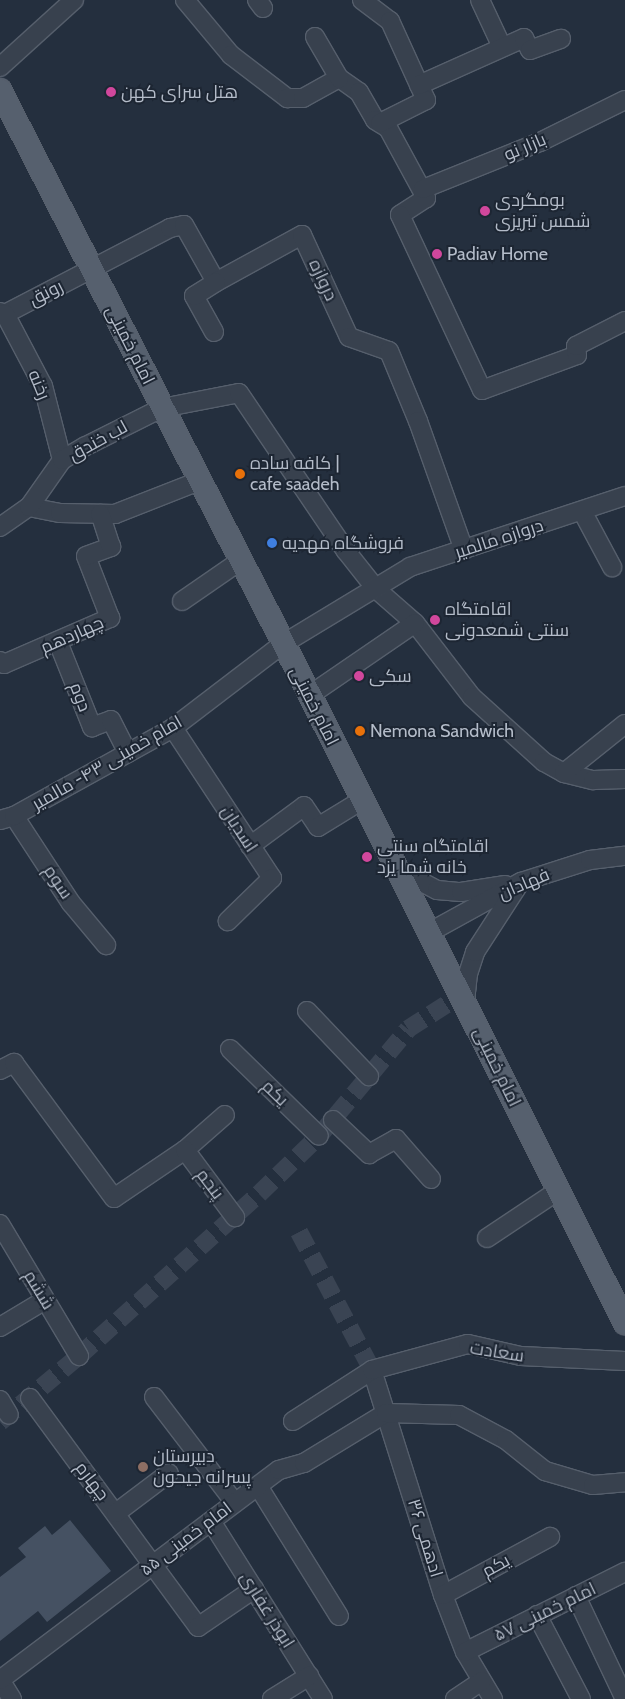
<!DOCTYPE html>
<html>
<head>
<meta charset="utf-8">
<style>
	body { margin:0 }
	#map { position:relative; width:625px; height:1699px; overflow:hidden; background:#242f3e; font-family:Cabin,Cairo,sans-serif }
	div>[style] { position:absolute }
	.building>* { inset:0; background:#455162 }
	.minor-tunnel>* { height:18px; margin-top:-9px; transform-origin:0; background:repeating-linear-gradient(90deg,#3a4453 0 18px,transparent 0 27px) }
	.roads { filter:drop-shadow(1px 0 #565f6c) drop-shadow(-1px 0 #565f6c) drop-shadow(0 1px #565f6c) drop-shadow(0 -1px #565f6c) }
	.minor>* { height:18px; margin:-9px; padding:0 9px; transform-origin:9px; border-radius:9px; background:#38414e }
	.major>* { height:22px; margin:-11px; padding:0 11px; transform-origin:11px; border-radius:11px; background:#56606e }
	.dots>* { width:14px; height:14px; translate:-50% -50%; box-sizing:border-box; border:2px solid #1d2633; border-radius:50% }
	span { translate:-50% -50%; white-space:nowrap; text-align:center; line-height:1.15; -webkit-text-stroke:4px #1d2633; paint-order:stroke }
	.poi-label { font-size:18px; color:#b4bcc9 }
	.left { translate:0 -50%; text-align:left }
	.street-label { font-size:18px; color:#b4bcc9 }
</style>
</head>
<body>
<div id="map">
	<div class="building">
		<i style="clip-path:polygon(70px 1520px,111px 1571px,47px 1622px,38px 1611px,0 1641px,0 1577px,26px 1557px,18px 1548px,45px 1526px,52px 1535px)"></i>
	</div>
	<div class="minor-tunnel">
		<i style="left:299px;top:1232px;width:156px;rotate:62.1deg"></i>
		<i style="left:0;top:1422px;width:103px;rotate:-39.9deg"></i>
		<i style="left:79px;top:1356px;width:242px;rotate:-42deg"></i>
		<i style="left:259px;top:1194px;width:83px;rotate:-44deg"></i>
		<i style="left:319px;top:1136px;width:139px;rotate:-50.2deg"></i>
		<i style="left:408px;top:1029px;width:63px;rotate:-32.7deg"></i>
	</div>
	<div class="roads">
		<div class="minor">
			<i style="left:185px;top:0;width:72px;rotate:50.1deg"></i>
			<i style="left:231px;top:55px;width:71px;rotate:37.5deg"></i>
			<i style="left:287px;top:98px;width:16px"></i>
			<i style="left:303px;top:98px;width:41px;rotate:-29.1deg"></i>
			<i style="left:339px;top:78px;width:24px;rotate:35deg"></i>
			<i style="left:359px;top:92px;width:32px;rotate:60deg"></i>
			<i style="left:375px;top:120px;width:15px;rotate:32deg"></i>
			<i style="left:388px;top:128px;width:80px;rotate:61.5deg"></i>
			<i style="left:426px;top:198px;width:31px;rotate:147deg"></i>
			<i style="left:400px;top:215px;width:193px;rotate:64.9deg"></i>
			<i style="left:482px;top:390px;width:101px;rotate:-20.2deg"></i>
			<i style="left:577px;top:355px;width:9px;rotate:-96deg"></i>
			<i style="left:576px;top:346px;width:55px;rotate:-27deg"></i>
			<i style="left:257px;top:0;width:10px;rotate:53deg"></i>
			<i style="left:362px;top:0;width:35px;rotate:37deg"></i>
			<i style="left:390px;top:21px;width:87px;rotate:65.5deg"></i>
			<i style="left:426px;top:100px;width:51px;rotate:153.4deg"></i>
			<i style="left:480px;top:0;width:52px;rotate:64.9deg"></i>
			<i style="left:315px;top:37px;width:48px;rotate:59.7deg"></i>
			<i style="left:0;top:67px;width:100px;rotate:-42.2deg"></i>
			<i style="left:419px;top:85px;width:115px;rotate:-24.1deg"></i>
			<i style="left:524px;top:38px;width:13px;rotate:63deg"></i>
			<i style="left:530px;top:50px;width:33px;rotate:-20deg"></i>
			<i style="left:423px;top:189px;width:126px;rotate:-21.9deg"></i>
			<i style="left:540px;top:142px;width:95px;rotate:-26.3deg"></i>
			<i style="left:0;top:312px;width:5px;rotate:22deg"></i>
			<i style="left:5px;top:314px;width:186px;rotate:-27.5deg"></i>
			<i style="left:170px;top:228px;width:14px;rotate:-12deg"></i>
			<i style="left:184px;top:225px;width:65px;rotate:60.7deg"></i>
			<i style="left:216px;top:282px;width:98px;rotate:-28.7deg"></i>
			<i style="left:302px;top:235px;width:112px;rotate:65.3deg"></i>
			<i style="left:349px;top:337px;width:42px;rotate:19.3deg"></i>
			<i style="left:389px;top:351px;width:76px;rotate:67.5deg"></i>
			<i style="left:418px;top:421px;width:137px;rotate:70.4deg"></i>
			<i style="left:5px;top:314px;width:81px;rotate:62.2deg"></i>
			<i style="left:43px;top:386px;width:76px;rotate:75.6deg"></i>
			<i style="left:214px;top:332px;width:41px;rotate:-119.1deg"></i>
			<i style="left:194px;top:296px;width:26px;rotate:-32deg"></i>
			<i style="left:29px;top:507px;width:32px;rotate:11deg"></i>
			<i style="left:60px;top:513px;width:55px;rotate:1deg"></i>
			<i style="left:115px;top:514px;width:90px;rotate:-21.4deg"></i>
			<i style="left:582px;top:511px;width:64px;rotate:61.8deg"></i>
			<i style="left:0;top:527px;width:35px;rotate:-35deg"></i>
			<i style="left:29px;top:507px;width:57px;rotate:-54.9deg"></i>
			<i style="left:62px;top:460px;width:26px;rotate:-31deg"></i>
			<i style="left:84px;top:447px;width:87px;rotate:-26.6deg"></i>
			<i style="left:162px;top:408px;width:78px;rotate:-11deg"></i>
			<i style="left:239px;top:393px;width:191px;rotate:55.9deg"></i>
			<i style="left:346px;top:551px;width:48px;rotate:51.7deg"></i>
			<i style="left:376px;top:589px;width:52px;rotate:41.1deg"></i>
			<i style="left:415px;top:623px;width:93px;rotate:52.4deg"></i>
			<i style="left:472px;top:697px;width:97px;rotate:42.1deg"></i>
			<i style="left:544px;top:762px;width:23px;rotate:29deg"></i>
			<i style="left:564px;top:773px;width:30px;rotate:14deg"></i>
			<i style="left:593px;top:780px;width:32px;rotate:-2deg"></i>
			<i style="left:182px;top:601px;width:70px;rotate:-34.6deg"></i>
			<i style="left:58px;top:642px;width:92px;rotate:68.2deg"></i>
			<i style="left:92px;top:727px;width:20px;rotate:-20deg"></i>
			<i style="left:111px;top:720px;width:37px;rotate:63deg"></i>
			<i style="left:0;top:661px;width:5px;rotate:37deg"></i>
			<i style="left:4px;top:664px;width:116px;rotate:-23.5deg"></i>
			<i style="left:110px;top:618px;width:66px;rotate:-111.2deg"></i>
			<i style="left:86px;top:556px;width:27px;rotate:-20deg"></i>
			<i style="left:111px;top:547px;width:35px;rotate:-108deg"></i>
			<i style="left:310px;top:695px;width:127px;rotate:-34.4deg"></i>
			<i style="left:173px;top:728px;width:180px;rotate:56.6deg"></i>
			<i style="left:272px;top:878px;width:62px;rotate:135.7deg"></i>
			<i style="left:564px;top:773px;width:78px;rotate:-38.8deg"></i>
			<i style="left:14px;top:816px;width:104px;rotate:56.8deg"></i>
			<i style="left:71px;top:903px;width:55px;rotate:50.2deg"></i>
			<i style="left:0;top:820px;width:15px;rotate:-16deg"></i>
			<i style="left:14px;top:816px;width:182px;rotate:-29deg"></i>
			<i style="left:173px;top:728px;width:138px;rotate:-37.4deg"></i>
			<i style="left:283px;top:644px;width:149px;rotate:-31.2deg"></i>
			<i style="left:410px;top:567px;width:226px;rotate:-18.3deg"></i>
			<i style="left:250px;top:846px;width:67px;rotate:-36.5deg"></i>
			<i style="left:304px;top:806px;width:25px;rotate:56deg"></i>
			<i style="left:318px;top:827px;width:52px;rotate:-31.5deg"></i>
			<i style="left:397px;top:869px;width:45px;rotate:27.7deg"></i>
			<i style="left:437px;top:890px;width:24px;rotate:5deg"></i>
			<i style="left:461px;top:892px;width:45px;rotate:-9deg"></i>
			<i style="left:430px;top:932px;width:104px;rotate:-28.8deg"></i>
			<i style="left:521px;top:882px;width:72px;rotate:-17.7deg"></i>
			<i style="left:590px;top:860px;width:35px;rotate:-7deg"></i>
			<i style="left:465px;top:1002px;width:28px;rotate:-84deg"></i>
			<i style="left:468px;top:974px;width:23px;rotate:-72deg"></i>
			<i style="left:475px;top:952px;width:81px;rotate:-57.1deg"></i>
			<i style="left:307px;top:1011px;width:90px;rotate:46.4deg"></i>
			<i style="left:230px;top:1049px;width:124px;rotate:44.3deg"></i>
			<i style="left:0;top:1070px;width:16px;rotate:-27deg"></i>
			<i style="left:14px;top:1063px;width:168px;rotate:53.5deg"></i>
			<i style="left:114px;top:1198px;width:86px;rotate:-34.1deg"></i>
			<i style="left:185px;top:1150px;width:53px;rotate:-41.2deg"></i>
			<i style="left:333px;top:1120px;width:50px;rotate:43.4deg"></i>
			<i style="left:369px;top:1154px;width:31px;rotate:-29deg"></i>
			<i style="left:396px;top:1139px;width:53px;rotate:48.8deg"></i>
			<i style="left:185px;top:1150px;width:84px;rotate:53.3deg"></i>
			<i style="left:0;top:1224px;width:154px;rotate:59.1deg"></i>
			<i style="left:487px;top:1238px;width:87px;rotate:-33.7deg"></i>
			<i style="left:0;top:1327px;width:52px;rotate:-31deg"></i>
			<i style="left:372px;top:1370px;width:236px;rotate:72.5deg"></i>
			<i style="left:443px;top:1595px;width:61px;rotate:68.9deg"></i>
			<i style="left:465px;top:1652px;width:55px;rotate:59.2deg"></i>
			<i style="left:154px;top:1397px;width:133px;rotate:52.6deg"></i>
			<i style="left:30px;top:1398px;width:284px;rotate:53.7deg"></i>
			<i style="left:198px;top:1627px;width:68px;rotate:-34.2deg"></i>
			<i style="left:0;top:1400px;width:17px;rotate:59deg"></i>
			<i style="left:293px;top:1421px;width:94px;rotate:-32.8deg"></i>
			<i style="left:372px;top:1370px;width:99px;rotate:-15.2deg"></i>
			<i style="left:468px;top:1344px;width:54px;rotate:12.8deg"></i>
			<i style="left:521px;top:1356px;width:104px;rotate:2.8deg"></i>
			<i style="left:258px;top:1486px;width:153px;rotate:58.1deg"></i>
			<i style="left:116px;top:1513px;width:66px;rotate:-37deg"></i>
			<i style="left:211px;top:1521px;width:210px;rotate:57.8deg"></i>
			<i style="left:443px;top:1595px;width:122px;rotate:-28.5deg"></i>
			<i style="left:576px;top:1596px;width:110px;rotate:64.6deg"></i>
			<i style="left:537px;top:1615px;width:95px;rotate:62.4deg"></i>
			<i style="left:465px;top:1652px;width:179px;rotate:-26.6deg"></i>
			<i style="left:12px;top:1699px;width:22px;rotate:-122deg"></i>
			<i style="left:0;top:1680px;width:349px;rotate:-37deg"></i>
			<i style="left:279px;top:1470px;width:26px;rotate:-16deg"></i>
			<i style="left:304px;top:1463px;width:96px;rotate:-31.4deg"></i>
			<i style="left:386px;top:1413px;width:73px;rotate:1.6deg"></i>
			<i style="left:459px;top:1415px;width:53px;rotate:28deg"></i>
			<i style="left:506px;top:1440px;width:50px;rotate:38.5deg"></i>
			<i style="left:545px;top:1471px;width:50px;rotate:16.3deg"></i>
			<i style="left:593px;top:1485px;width:32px;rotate:-5deg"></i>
			<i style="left:272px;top:1699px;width:44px;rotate:-31.9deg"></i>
			<i style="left:455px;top:1699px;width:32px;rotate:-34deg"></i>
		</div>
		<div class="major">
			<i style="left:0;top:90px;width:680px;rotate:62.87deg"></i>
			<i style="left:310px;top:695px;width:703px;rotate:63.36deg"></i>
		</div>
	</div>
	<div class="dots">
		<i style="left:111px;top:92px;background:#d1479c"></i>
		<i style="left:485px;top:211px;background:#d1479c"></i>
		<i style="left:437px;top:254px;background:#d1479c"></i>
		<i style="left:240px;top:474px;background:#e8710a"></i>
		<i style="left:272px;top:543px;background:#3f7fe0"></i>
		<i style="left:435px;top:620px;background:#d1479c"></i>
		<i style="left:359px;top:676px;background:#d1479c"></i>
		<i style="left:360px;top:731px;background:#e8710a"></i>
		<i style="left:367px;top:857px;background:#d1479c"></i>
		<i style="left:143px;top:1467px;background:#8d6e63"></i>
	</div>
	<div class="poi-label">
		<span class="left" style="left:121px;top:92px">هتل سرای کهن</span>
		<span class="left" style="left:495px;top:211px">بومگردی<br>شمس تبریزی</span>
		<span class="left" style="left:447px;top:254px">Padiav Home</span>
		<span class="left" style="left:250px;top:474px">کافه ساده |<br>cafe saadeh</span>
		<span class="left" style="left:282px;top:543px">فروشگاه مهدیه</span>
		<span class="left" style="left:445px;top:620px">اقامتگاه<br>سنتی شمعدونی</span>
		<span class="left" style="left:369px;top:676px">سکی</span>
		<span class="left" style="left:370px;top:731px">Nemona Sandwich</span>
		<span class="left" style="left:377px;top:857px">اقامتگاه سنتی<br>خانه شما یزد</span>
		<span class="left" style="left:153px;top:1467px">دبیرستان<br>پسرانه جیحون</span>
	</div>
	<div class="street-label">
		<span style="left:525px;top:147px;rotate:-23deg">بازار نو</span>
		<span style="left:323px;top:280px;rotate:65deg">دروازه</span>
		<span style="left:46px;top:293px;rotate:-27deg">رونق</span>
		<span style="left:130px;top:345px;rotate:63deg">امام خمینی</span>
		<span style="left:39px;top:385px;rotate:68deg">رخنه</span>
		<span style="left:98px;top:441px;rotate:-29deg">لب خندق</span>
		<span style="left:499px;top:539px;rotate:-18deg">دروازه مالمیر</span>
		<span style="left:72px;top:635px;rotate:-24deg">چهاردهم</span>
		<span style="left:80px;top:697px;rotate:69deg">دوم</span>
		<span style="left:314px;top:706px;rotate:63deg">امام خمینی</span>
		<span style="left:107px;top:763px;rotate:-30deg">امام خمینی ۴۳- مالمیر</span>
		<span style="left:239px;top:829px;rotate:57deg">اسدیان</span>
		<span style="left:58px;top:882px;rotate:56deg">سوم</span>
		<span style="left:524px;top:884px;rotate:-23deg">فهادان</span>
		<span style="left:497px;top:1067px;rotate:64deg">امام خمینی</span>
		<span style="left:275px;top:1093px;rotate:44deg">یکم</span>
		<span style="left:210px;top:1184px;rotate:53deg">پنجم</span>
		<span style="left:39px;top:1290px;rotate:59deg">ششم</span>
		<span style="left:497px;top:1352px;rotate:9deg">سعادت</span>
		<span style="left:92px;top:1481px;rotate:53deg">چهارم</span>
		<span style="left:425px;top:1538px;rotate:73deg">ادهمی ۳۶</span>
		<span style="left:186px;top:1539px;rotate:-37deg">امام خمینی ۵۵</span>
		<span style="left:496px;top:1566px;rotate:-29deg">یکم</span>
		<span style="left:267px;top:1610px;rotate:58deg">ابوذر غفاری</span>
		<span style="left:545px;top:1612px;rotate:-26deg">امام خمینی ۵۷</span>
	</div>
</div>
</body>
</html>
